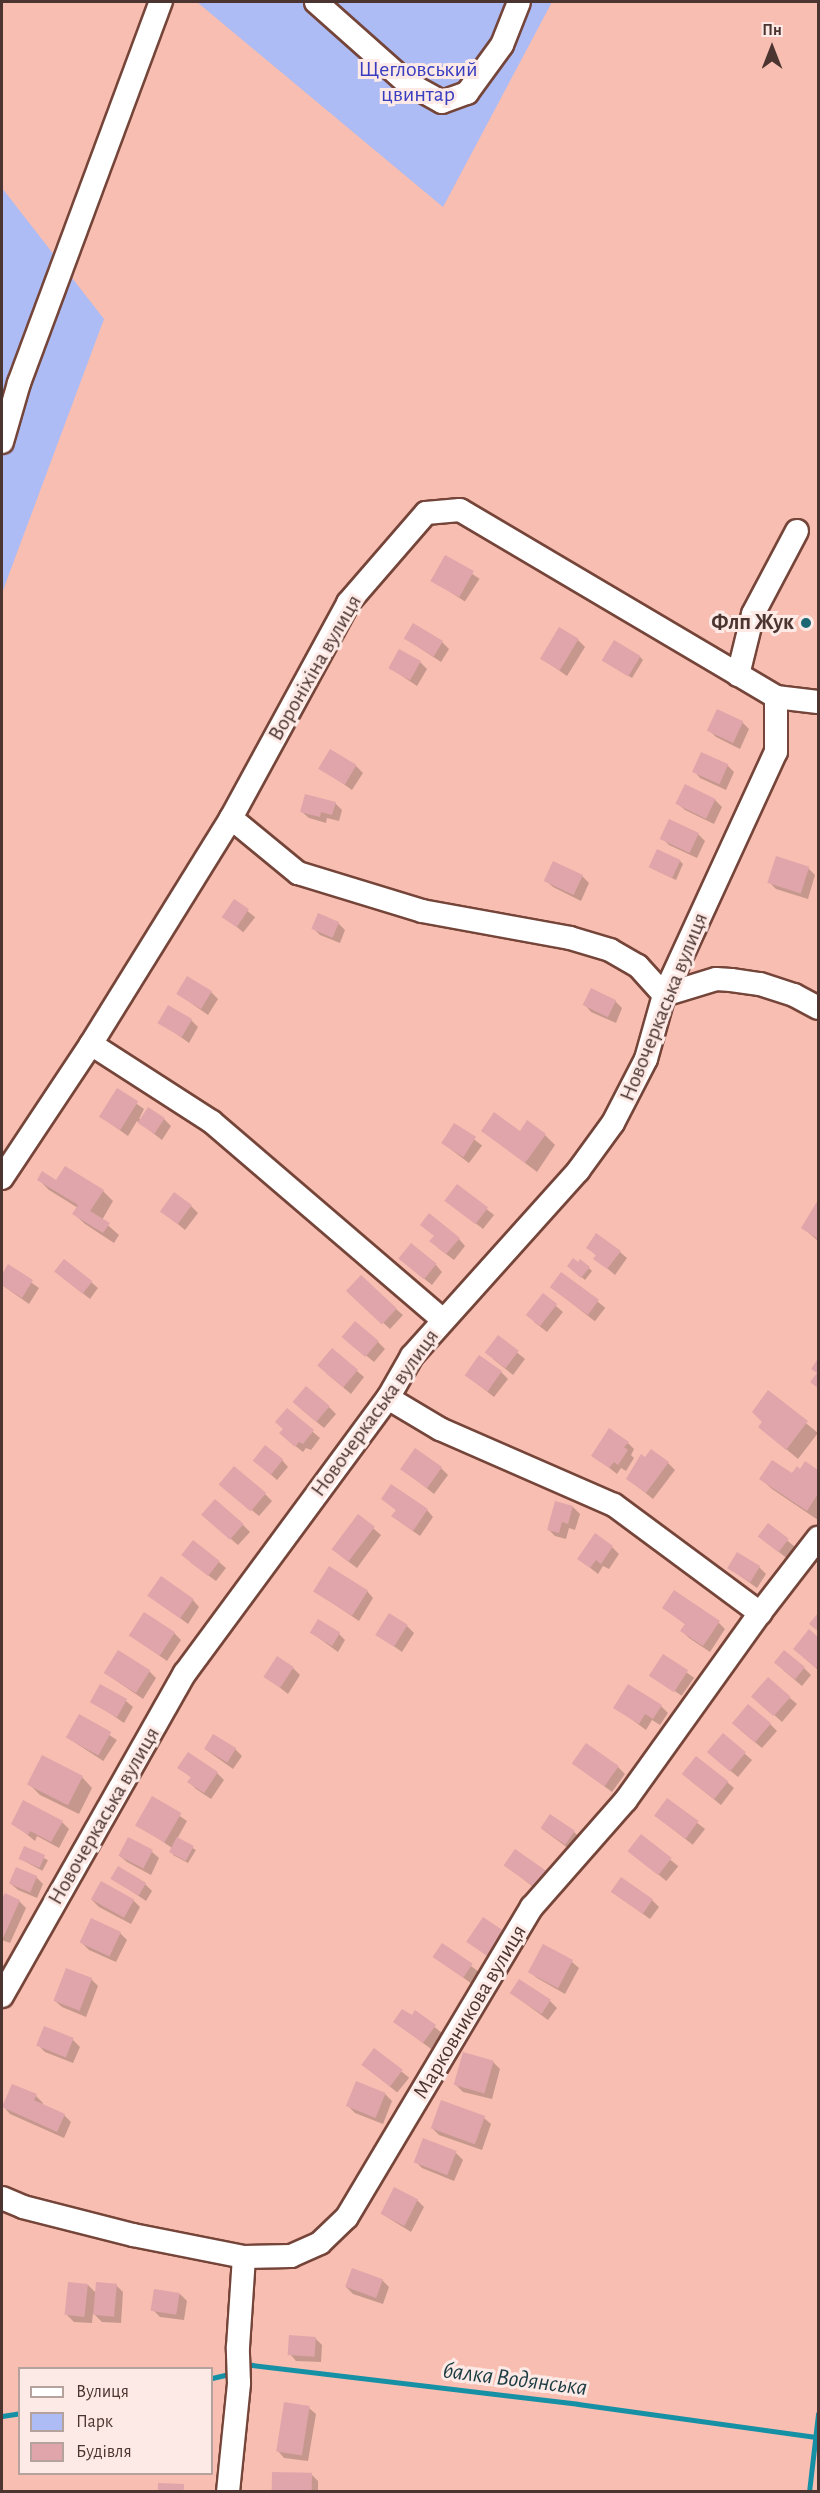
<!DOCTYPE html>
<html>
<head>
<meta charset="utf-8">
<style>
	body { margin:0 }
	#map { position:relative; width:820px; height:2493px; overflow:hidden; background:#f8beb1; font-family:"Alegreya Sans",sans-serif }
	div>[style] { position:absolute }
	.green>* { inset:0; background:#adbcf5 }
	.shadow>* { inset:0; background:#0003; transform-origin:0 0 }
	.stream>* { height:5px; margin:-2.5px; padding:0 2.5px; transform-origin:2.5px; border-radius:2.5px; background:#1590a5 }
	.building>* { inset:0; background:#e0a5aa; transform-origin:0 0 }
	.roads { filter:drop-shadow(2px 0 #75453a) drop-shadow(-2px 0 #75453a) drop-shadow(0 2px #75453a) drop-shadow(0 -2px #75453a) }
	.minor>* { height:22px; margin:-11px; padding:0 11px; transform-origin:11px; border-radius:11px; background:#fff }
	.dots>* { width:16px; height:16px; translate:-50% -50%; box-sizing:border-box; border:3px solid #fdeae6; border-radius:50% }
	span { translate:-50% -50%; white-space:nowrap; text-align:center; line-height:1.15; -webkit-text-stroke:6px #fdeae6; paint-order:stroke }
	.park-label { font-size:22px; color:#393ec1 }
	.poi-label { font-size:22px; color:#4c3530; font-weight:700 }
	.right { translate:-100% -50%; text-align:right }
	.street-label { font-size:22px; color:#4c3530 }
	.water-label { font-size:24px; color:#1a3b42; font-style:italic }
	.frame { position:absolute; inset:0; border:3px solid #4c3530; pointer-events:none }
	.legend { position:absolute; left:18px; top:2367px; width:195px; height:108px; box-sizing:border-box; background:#fdeae6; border:2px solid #b6a29d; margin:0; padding:8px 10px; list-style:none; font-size:18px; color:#4c3530 }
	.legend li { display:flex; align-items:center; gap:12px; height:30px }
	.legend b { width:30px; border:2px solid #b6a29d }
	.north { position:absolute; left:742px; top:18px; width:60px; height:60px; -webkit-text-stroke:4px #fdeae6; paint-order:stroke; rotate:0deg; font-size:16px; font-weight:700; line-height:24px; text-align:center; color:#4c3530 }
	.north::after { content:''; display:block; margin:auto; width:21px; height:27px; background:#4c3530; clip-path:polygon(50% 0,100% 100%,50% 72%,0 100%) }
</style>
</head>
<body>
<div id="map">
	<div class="green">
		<i style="clip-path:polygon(197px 2px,552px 2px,443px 207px)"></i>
		<i style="clip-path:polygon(2px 188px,104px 319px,2px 593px)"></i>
	</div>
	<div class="shadow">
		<i style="left:446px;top:557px;width:40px;height:27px;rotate:33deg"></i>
		<i style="clip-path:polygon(406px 639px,442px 642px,449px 649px,441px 662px)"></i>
		<i style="clip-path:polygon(578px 640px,585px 647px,567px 676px,541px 658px)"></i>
		<i style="clip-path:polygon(640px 657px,643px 660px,632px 678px,607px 663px)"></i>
		<i style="clip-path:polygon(420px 662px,427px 669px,417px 686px,390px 668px)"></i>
		<i style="clip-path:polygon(718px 711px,742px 722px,749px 729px,740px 749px,716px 737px,709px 730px)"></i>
		<i style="clip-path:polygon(727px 765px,734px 772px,726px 790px,700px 778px,694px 771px)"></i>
		<i style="clip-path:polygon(356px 766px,363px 773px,352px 790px,321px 768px)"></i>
		<i style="clip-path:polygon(715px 800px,722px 807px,714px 824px,685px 810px,678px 804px)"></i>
		<i style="clip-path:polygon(335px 803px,342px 810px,339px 821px,327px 818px,326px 823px,309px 818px,302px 812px)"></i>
		<i style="clip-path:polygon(698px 834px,705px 841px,697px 858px,669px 845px,662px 838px)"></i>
		<i style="clip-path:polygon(680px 861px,683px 864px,676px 880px,653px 869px)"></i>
		<i style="clip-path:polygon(808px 868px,815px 875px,808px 899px,776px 889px,769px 882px)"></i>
		<i style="clip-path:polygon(582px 876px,589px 883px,581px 901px,553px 887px,546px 881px)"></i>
		<i style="left:235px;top:901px;width:26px;height:19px;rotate:39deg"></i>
		<i style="clip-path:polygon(338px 923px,345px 930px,340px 943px,320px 935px,313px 928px)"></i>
		<i style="clip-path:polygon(211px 992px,218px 999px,208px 1015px,178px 994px)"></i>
		<i style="clip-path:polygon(615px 1001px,622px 1008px,616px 1023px,591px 1012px,585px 1005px)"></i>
		<i style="clip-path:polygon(191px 1020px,198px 1027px,189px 1043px,160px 1022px)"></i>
		<i style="clip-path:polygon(117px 1090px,144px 1109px,139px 1119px,164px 1119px,171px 1126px,162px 1140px,137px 1121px,128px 1136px,101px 1117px)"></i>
		<i style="left:455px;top:1125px;width:34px;height:22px;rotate:37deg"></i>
		<i style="clip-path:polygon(483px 1131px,545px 1135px,555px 1145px,537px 1172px)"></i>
		<i style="clip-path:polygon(39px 1180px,103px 1191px,113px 1201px,102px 1220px,119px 1235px,114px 1243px,85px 1224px,74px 1214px,78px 1208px,49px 1190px)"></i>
		<i style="left:457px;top:1186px;width:47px;height:18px;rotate:38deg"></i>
		<i style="clip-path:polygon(818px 1202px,818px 1241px,803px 1228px)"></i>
		<i style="clip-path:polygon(191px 1206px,198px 1213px,185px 1230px,162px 1211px)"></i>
		<i style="clip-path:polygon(435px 1236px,459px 1239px,465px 1246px,454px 1260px,438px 1248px)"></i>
		<i style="clip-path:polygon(588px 1247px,620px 1252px,627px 1258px,615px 1275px,595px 1258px,597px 1256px)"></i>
		<i style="clip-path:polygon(407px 1265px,436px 1265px,442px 1272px,432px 1285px)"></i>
		<i style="clip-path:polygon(8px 1266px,39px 1288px,29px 1304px,2px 1285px,2px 1277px)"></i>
		<i style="clip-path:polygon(589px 1268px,592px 1271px,585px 1280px,572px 1269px)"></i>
		<i style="clip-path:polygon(56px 1272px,91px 1282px,98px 1288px,90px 1299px)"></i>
		<i style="left:562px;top:1274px;width:55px;height:17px;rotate:38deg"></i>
		<i style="clip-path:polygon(543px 1295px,563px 1312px,547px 1332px,534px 1322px)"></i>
		<i style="clip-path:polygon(355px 1297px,396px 1309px,403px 1315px,390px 1329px)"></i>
		<i style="clip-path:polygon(498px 1337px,525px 1359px,513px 1375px,493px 1359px)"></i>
		<i style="clip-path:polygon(378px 1342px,385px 1349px,374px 1362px,351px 1343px)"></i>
		<i style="clip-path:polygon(357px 1371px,364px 1377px,351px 1394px,326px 1373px)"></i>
		<i style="clip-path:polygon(501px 1372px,508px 1379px,494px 1397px,466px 1375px)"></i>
		<i style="clip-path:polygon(768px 1392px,818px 1433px,798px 1459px,760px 1427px,764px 1422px)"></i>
		<i style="clip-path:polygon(329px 1407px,336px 1414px,324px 1428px,301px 1409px)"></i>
		<i style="clip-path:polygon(287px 1410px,320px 1438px,311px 1450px,306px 1448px,303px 1452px,288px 1440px,284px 1430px)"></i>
		<i style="clip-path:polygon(628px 1443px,634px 1449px,631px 1455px,634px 1458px,626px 1471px,621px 1468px,617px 1474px,593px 1455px)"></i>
		<i style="clip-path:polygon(646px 1459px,668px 1463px,675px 1470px,653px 1499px,628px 1479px)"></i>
		<i style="clip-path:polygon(282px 1460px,288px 1467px,277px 1480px,261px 1466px)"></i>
		<i style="clip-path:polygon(806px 1463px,818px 1472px,818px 1520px,772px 1489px,761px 1479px,792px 1475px,801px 1471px)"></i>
		<i style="clip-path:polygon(441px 1468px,448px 1475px,434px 1494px,402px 1469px)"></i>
		<i style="clip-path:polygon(228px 1491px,265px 1494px,272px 1501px,259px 1516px)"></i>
		<i style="clip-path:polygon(383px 1499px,427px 1510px,433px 1517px,420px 1536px,400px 1522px,393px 1516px,397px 1511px)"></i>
		<i style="clip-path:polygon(556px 1502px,573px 1507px,580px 1514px,575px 1530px,569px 1528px,566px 1539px,555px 1536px,548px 1529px)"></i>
		<i style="clip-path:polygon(359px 1516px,381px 1535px,357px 1568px,341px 1556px)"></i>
		<i style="clip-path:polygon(211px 1522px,243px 1525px,250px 1532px,238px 1545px)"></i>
		<i style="left:768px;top:1525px;width:35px;height:14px;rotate:39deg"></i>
		<i style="clip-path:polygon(612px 1547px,619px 1554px,609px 1569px,603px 1566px,598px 1574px,579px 1559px)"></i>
		<i style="clip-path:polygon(190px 1562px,219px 1562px,226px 1568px,216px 1581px)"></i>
		<i style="clip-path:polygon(759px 1567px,766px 1574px,757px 1588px,729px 1568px)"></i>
		<i style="clip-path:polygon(315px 1591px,367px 1591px,373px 1598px,359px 1621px)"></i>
		<i style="clip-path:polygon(150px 1596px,193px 1600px,199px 1607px,188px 1624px)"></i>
		<i style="clip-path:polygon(664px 1608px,719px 1623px,725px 1629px,710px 1652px,689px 1638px,682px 1631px,686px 1625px)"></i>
		<i style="clip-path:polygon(407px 1626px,414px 1633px,402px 1652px,378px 1635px)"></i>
		<i style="clip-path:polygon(809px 1632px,818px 1639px,818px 1670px,802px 1656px)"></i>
		<i style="clip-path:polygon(174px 1633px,181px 1640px,167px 1661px,131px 1636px)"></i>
		<i style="clip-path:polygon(312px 1633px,339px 1634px,345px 1640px,338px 1652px)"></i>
		<i style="left:663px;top:1656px;width:38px;height:22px;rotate:35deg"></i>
		<i style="clip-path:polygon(293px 1668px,300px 1675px,288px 1694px,265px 1676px)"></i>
		<i style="clip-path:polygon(804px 1668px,811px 1675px,802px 1686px,783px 1670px)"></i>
		<i style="clip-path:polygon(149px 1671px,156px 1678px,143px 1699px,105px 1673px)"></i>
		<i style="clip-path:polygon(790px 1698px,797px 1704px,782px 1722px,761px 1703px)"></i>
		<i style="clip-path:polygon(92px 1701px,126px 1701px,133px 1707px,124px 1723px)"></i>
		<i style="clip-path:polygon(661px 1706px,668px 1713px,660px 1725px,652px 1720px,646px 1730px,615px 1707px)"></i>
		<i style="left:80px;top:1716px;width:44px;height:25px;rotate:33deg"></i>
		<i style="clip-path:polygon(770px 1724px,777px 1731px,762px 1748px,740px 1730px)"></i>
		<i style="clip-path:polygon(723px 1735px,752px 1760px,738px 1777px,716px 1759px)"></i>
		<i style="clip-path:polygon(205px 1749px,235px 1749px,242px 1756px,233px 1769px)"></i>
		<i style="clip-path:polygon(574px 1764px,618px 1767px,625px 1774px,612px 1792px)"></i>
		<i style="clip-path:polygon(179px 1768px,217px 1773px,224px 1780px,211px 1799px,196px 1789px,189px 1782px,192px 1778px)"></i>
		<i style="clip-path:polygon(82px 1777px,92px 1788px,79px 1814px,40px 1795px,29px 1784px)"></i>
		<i style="clip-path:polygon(691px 1781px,727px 1782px,734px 1788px,721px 1805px)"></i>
		<i style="clip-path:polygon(153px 1798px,187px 1821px,177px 1839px,196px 1850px,188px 1863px,173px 1855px,172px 1848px,137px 1824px)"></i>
		<i style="left:668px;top:1800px;width:47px;height:20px;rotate:38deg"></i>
		<i style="clip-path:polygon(62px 1822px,69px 1829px,59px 1848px,37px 1836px,35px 1841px,13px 1823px)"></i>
		<i style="clip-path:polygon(542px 1829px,574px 1832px,581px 1839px,572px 1851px)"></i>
		<i style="left:641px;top:1836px;width:48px;height:19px;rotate:39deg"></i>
		<i style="clip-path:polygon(129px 1839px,152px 1852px,159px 1858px,151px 1875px,127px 1862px,120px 1856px)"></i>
		<i style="left:25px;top:1848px;width:26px;height:12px;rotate:28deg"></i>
		<i style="clip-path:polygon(505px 1865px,545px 1872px,552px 1879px,541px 1893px)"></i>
		<i style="clip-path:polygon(36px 1877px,43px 1884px,37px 1898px,18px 1890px,11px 1884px)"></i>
		<i style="clip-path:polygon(112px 1878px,145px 1884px,152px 1891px,146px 1901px)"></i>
		<i style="clip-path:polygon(613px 1892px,652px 1900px,659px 1907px,650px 1919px)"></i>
		<i style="clip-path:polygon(2px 1900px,19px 1901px,26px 1908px,10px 1943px,2px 1940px)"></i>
		<i style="clip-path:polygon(92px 1900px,133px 1900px,140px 1907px,131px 1924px,99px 1907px)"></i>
		<i style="clip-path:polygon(120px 1933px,127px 1940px,116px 1962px,89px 1950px,82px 1943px)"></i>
		<i style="left:442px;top:1945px;width:46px;height:14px;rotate:36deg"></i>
		<i style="clip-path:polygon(544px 1946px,572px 1962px,579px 1968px,565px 1994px,537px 1978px,530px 1972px)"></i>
		<i style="clip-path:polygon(91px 1979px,98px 1986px,86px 2017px,62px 2007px,55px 2001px)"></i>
		<i style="clip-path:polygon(511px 1993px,550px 2001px,557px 2008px,548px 2020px)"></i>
		<i style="clip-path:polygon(416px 2012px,442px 2033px,431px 2049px,395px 2022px,412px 2017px)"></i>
		<i style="clip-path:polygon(73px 2040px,80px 2047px,73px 2063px,45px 2052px,38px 2045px)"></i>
		<i style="left:375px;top:2050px;width:44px;height:19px;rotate:39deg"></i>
		<i style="clip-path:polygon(493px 2062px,500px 2069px,492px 2099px,463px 2092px,456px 2085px)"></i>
		<i style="clip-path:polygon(385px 2094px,392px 2101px,383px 2124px,355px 2113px,348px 2106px)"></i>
		<i style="clip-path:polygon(36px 2096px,43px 2103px,42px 2105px,64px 2115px,71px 2122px,64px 2138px,10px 2114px,4px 2107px)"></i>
		<i style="clip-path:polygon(484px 2118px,491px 2124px,482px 2150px,439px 2135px,432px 2128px)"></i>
		<i style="clip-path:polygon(456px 2153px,463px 2160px,454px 2181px,422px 2168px,415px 2161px)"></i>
		<i style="clip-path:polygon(417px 2200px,424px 2207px,411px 2232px,382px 2214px)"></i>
		<i style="clip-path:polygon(382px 2280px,389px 2287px,383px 2304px,353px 2294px,346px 2287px)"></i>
		<i style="clip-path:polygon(88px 2285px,97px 2294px,116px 2285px,123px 2292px,121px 2323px,102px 2322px,93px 2313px,92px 2323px,74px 2322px,67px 2315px)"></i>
		<i style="clip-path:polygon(180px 2294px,187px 2301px,184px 2320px,160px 2317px,153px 2310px)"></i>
		<i style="clip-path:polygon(315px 2338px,322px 2345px,321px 2362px,296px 2361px,290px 2354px)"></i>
		<i style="clip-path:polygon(309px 2408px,316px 2414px,308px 2461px,284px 2458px,278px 2451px)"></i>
		<i style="clip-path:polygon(311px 2474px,318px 2481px,318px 2492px,273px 2492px)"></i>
	</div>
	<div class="stream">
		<i style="left:244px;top:2368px;width:9px;rotate:-21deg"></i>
		<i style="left:252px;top:2365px;width:328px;rotate:6.8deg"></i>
		<i style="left:578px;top:2404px;width:240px;rotate:7.9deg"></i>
		<i style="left:212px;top:2378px;width:22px;rotate:-13deg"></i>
		<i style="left:2px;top:2416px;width:18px;rotate:-9deg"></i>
		<i style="left:809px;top:2492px;width:79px;rotate:-83.4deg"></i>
	</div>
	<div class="building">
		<i style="left:445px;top:555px;width:33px;height:30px;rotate:29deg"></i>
		<i style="left:413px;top:623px;width:35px;height:18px;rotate:31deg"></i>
		<i style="left:559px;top:627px;width:23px;height:37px;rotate:31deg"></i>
		<i style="left:614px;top:640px;width:31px;height:24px;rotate:31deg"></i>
		<i style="left:399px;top:649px;width:25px;height:22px;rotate:29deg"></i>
		<i style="left:717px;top:709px;width:29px;height:24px;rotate:25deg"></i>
		<i style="left:330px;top:749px;width:31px;height:23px;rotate:31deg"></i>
		<i style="left:701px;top:752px;width:30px;height:22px;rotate:24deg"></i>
		<i style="left:685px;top:784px;width:34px;height:22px;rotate:26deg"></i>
		<i style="clip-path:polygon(305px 794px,336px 802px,332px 815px,321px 812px,320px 817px,300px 812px)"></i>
		<i style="left:669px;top:819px;width:33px;height:22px;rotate:25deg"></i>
		<i style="left:657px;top:849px;width:26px;height:20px;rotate:25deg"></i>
		<i style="left:776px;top:856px;width:35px;height:28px;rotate:18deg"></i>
		<i style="left:553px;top:861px;width:33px;height:22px;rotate:25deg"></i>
		<i style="left:234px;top:899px;width:18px;height:22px;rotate:34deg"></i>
		<i style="left:318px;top:913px;width:23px;height:17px;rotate:23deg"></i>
		<i style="left:187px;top:976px;width:29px;height:21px;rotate:31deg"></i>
		<i style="left:591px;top:988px;width:28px;height:19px;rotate:26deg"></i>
		<i style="left:168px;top:1005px;width:28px;height:21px;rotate:30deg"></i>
		<i style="left:117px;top:1088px;width:25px;height:34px;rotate:32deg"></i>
		<i style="left:148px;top:1107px;width:20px;height:19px;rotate:33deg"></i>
		<i style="clip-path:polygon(494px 1112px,520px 1131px,527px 1120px,546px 1134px,525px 1163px,481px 1131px)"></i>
		<i style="left:454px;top:1123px;width:26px;height:24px;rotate:32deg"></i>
		<i style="clip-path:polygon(65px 1166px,104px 1190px,90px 1211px,110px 1223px,103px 1233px,72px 1214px,78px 1205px,37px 1180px,42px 1171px,56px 1180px)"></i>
		<i style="left:457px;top:1184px;width:39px;height:21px;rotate:37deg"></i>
		<i style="left:174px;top:1192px;width:22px;height:24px;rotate:36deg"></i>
		<i style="clip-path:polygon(818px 1200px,818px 1239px,801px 1228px)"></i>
		<i style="clip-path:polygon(429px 1213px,460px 1238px,446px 1254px,429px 1241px,434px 1236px,420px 1225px)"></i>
		<i style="clip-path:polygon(596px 1233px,621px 1251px,607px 1269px,593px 1259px,596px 1255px,586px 1248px)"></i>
		<i style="left:411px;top:1243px;width:33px;height:20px;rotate:39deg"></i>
		<i style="clip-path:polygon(573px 1258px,578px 1262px,580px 1259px,590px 1267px,581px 1278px,567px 1266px)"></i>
		<i style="left:64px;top:1259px;width:36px;height:16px;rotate:38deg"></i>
		<i style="clip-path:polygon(8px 1264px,33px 1280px,22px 1298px,2px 1285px,2px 1274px)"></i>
		<i style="left:561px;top:1272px;width:47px;height:19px;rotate:36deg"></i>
		<i style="left:361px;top:1275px;width:49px;height:22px;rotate:43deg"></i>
		<i style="left:543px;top:1293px;width:18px;height:28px;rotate:38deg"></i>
		<i style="left:355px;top:1321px;width:31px;height:21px;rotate:40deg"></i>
		<i style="left:498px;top:1335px;width:26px;height:22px;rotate:37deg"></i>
		<i style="left:332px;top:1348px;width:34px;height:23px;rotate:40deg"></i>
		<i style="left:479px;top:1355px;width:28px;height:25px;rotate:35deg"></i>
		<i style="clip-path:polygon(817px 1360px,818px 1361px,818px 1388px,810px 1382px,817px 1373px,811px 1369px)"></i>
		<i style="left:306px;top:1386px;width:31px;height:21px;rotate:40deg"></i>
		<i style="clip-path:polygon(768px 1390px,808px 1421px,786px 1450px,758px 1427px,762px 1422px,752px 1412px)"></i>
		<i style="clip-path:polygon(287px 1408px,314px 1430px,303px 1444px,299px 1442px,295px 1447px,279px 1433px,283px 1429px,275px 1422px)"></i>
		<i style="clip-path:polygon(609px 1428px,629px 1442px,624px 1447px,628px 1450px,618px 1465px,614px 1462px,609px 1468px,591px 1456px)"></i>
		<i style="left:265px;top:1445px;width:23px;height:20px;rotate:38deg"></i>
		<i style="left:415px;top:1448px;width:33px;height:26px;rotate:35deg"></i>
		<i style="clip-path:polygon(651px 1449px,669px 1462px,646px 1493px,626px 1479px,641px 1454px,645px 1457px)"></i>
		<i style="clip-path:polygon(772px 1460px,792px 1473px,797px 1466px,800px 1469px,805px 1461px,818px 1470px,818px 1494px,807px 1511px,759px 1479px)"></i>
		<i style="left:234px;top:1466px;width:42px;height:24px;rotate:40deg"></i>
		<i style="clip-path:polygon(391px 1484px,428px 1509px,413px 1531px,391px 1516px,396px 1510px,381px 1499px)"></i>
		<i style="left:215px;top:1499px;width:38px;height:21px;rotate:41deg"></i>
		<i style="clip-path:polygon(555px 1501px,573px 1506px,568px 1524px,562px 1522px,559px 1533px,547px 1530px)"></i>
		<i style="left:358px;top:1514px;width:21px;height:44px;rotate:37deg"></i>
		<i style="left:768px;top:1523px;width:26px;height:17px;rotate:37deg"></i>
		<i style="clip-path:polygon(595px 1533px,613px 1546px,601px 1564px,596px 1560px,590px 1568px,577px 1559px)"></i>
		<i style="left:193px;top:1540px;width:34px;height:19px;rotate:38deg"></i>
		<i style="left:737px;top:1552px;width:27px;height:19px;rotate:31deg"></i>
		<i style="left:329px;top:1566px;width:46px;height:30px;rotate:32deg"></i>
		<i style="left:161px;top:1576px;width:40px;height:24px;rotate:35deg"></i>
		<i style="clip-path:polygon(674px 1590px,720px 1621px,703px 1646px,680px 1631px,685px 1624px,662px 1608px)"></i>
		<i style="left:144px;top:1612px;width:37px;height:28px;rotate:33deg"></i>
		<i style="left:389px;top:1613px;width:22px;height:26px;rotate:32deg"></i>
		<i style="clip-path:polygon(818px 1613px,818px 1631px,809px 1624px)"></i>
		<i style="left:318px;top:1619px;width:26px;height:16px;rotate:31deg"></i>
		<i style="clip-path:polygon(809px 1629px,818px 1637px,818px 1665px,816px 1668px,793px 1649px)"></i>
		<i style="left:118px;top:1650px;width:38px;height:27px;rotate:32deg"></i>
		<i style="left:784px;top:1650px;width:27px;height:16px;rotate:39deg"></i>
		<i style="left:663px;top:1654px;width:30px;height:26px;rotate:33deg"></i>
		<i style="left:277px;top:1656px;width:20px;height:25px;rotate:33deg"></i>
		<i style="left:768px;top:1677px;width:30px;height:26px;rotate:41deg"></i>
		<i style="left:100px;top:1684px;width:31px;height:21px;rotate:29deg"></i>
		<i style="clip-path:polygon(628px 1684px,662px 1705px,653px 1719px,645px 1714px,639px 1724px,613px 1708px)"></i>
		<i style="left:748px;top:1704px;width:30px;height:25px;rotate:40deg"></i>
		<i style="left:79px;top:1714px;width:37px;height:27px;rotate:29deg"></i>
		<i style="left:723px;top:1733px;width:30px;height:25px;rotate:40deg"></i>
		<i style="left:213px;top:1734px;width:27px;height:17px;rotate:31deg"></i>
		<i style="left:586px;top:1743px;width:40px;height:25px;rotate:35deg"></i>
		<i style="clip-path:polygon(188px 1752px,218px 1772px,204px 1793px,187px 1782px,191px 1777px,177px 1768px)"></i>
		<i style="left:42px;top:1755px;width:46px;height:33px;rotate:27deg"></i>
		<i style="left:696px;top:1756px;width:41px;height:23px;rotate:38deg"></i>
		<i style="left:152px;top:1796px;width:34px;height:34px;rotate:30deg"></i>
		<i style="left:667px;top:1798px;width:39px;height:22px;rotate:36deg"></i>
		<i style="clip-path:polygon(23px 1800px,63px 1821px,51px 1842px,30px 1831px,28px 1835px,11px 1824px)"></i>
		<i style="left:550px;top:1814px;width:30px;height:17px;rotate:34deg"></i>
		<i style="left:641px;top:1834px;width:39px;height:22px;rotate:38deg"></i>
		<i style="left:128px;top:1837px;width:28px;height:21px;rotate:27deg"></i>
		<i style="left:177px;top:1837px;width:19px;height:17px;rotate:28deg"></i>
		<i style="left:24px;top:1846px;width:23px;height:14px;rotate:23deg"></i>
		<i style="left:515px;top:1849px;width:38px;height:20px;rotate:35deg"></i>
		<i style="left:118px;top:1866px;width:33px;height:15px;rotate:31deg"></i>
		<i style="left:16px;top:1867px;width:23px;height:18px;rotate:23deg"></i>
		<i style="left:621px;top:1877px;width:39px;height:18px;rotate:35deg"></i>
		<i style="left:101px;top:1881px;width:38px;height:21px;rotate:29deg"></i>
		<i style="clip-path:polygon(5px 1893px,20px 1900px,3px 1938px,2px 1898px)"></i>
		<i style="left:483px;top:1917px;width:27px;height:30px;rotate:34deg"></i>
		<i style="left:91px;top:1918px;width:33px;height:27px;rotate:25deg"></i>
		<i style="left:442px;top:1943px;width:37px;height:17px;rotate:34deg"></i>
		<i style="left:543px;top:1944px;width:34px;height:32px;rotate:28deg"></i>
		<i style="left:66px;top:1968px;width:28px;height:35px;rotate:21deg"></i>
		<i style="left:519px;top:1979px;width:38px;height:17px;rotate:33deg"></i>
		<i style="clip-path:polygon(402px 2009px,412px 2015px,415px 2010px,436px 2025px,423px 2043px,393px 2022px)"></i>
		<i style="left:44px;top:2026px;width:32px;height:21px;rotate:22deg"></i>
		<i style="left:374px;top:2048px;width:36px;height:21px;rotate:37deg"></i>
		<i style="left:463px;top:2052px;width:32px;height:34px;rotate:16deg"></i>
		<i style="left:356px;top:2081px;width:32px;height:27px;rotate:22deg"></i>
		<i style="clip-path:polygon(12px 2084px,37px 2094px,34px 2100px,65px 2114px,57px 2132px,2px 2107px)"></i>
		<i style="left:441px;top:2100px;width:47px;height:30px;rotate:20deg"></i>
		<i style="left:423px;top:2138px;width:36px;height:26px;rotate:21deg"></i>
		<i style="left:394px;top:2187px;width:27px;height:30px;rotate:27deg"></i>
		<i style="left:352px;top:2268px;width:33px;height:20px;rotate:20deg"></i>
		<i style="left:68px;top:2282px;width:20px;height:33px;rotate:6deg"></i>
		<i style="left:96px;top:2282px;width:21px;height:33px;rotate:5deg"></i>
		<i style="left:154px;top:2289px;width:26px;height:22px;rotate:9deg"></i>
		<i style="left:289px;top:2335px;width:27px;height:20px;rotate:4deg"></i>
		<i style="left:284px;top:2402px;width:26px;height:50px;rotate:9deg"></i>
		<i style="left:272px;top:2472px;width:40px;height:20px;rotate:1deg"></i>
		<i style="left:158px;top:2483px;width:26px;height:9px;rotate:2deg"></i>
	</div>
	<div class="roads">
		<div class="minor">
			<i style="left:316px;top:2px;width:120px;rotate:41.6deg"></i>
			<i style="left:406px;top:82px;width:41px;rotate:29.1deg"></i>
			<i style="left:442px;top:102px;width:27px;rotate:-20deg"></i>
			<i style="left:467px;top:93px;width:59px;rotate:-53.9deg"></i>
			<i style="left:502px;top:45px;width:46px;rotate:-68.4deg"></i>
			<i style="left:2px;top:442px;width:61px;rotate:-73.9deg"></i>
			<i style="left:19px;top:383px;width:407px;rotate:-69.6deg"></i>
			<i style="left:738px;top:675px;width:63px;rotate:-76.2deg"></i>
			<i style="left:753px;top:614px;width:94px;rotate:-62.1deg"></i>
			<i style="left:231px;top:818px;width:87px;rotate:39.4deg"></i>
			<i style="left:298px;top:873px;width:130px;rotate:17deg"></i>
			<i style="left:422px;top:911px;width:150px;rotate:10.3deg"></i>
			<i style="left:570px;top:938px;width:42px;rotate:16.7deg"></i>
			<i style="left:610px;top:950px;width:32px;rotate:30deg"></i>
			<i style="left:638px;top:966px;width:39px;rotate:48deg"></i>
			<i style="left:664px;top:995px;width:54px;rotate:-17.1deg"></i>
			<i style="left:716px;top:979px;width:15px;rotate:4deg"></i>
			<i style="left:731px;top:980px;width:29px;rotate:8deg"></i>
			<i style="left:760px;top:984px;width:36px;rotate:18deg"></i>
			<i style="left:794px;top:995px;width:27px;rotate:28deg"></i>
			<i style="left:91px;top:1044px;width:144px;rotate:32.8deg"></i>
			<i style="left:212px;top:1122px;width:304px;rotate:40.6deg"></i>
			<i style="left:2px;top:1178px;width:161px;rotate:-56.4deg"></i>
			<i style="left:91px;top:1044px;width:266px;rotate:-58.2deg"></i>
			<i style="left:231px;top:818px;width:245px;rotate:-61.4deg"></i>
			<i style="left:348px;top:603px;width:119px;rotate:-49.1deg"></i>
			<i style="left:426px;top:513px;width:34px;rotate:-5deg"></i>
			<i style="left:460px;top:510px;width:367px;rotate:30.6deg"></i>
			<i style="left:776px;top:697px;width:42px;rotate:6.8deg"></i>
			<i style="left:388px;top:1398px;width:61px;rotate:30.8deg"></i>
			<i style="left:440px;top:1429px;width:190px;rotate:23.6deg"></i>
			<i style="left:614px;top:1505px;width:182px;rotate:36.5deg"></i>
			<i style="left:2px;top:1996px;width:371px;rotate:-60.5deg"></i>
			<i style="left:185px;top:1673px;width:342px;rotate:-53.6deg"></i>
			<i style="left:388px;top:1398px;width:48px;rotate:-60.3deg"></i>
			<i style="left:412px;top:1356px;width:249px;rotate:-48.1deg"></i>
			<i style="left:578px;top:1171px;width:59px;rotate:-53.9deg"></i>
			<i style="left:613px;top:1123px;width:72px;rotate:-62.7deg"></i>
			<i style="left:646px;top:1059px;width:66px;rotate:-74.3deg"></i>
			<i style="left:664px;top:995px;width:268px;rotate:-65.3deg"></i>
			<i style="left:776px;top:752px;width:55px;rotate:-90deg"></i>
			<i style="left:2px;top:2198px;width:23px;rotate:23deg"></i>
			<i style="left:23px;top:2207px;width:114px;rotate:14.3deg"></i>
			<i style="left:133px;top:2235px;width:113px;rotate:11.2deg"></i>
			<i style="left:228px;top:2492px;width:110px;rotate:-84.2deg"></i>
			<i style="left:239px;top:2383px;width:36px;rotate:-92deg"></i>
			<i style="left:238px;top:2347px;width:90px;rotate:-86.2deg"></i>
			<i style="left:244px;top:2257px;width:47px;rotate:-1.2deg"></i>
			<i style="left:291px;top:2256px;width:32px;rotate:-24deg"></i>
			<i style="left:320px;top:2243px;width:37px;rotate:-44deg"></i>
			<i style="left:347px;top:2217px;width:361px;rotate:-59.2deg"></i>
			<i style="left:532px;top:1907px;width:142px;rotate:-48.7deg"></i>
			<i style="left:626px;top:1800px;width:230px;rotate:-54.4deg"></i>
			<i style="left:760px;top:1613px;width:95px;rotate:-52.3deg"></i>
		</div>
	</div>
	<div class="dots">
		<i style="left:806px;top:623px;background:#1d6674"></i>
	</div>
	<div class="park-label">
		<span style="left:418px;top:82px">Щегловський<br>цвинтар</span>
	</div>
	<div class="poi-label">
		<span class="right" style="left:794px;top:623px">Флп Жук</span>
	</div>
	<div class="street-label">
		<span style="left:315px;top:668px;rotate:-60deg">Вороніхіна вулиця</span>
		<span style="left:664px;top:1007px;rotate:-68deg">Новочеркаська вулиця</span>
		<span style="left:375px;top:1413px;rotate:-54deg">Новочеркаська вулиця</span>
		<span style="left:104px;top:1816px;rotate:-60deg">Новочеркаська вулиця</span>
		<span style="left:470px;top:2012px;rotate:-59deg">Марковникова вулиця</span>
	</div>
	<div class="water-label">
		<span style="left:515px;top:2380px;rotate:7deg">балка Водянська</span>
	</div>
	<div class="frame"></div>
	<ul class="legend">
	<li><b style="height:8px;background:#fff"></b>Вулиця</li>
	<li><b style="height:16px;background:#adbcf5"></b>Парк</li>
	<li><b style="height:16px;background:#e0a5aa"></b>Будівля</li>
	</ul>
	<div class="north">Пн</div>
</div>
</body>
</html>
